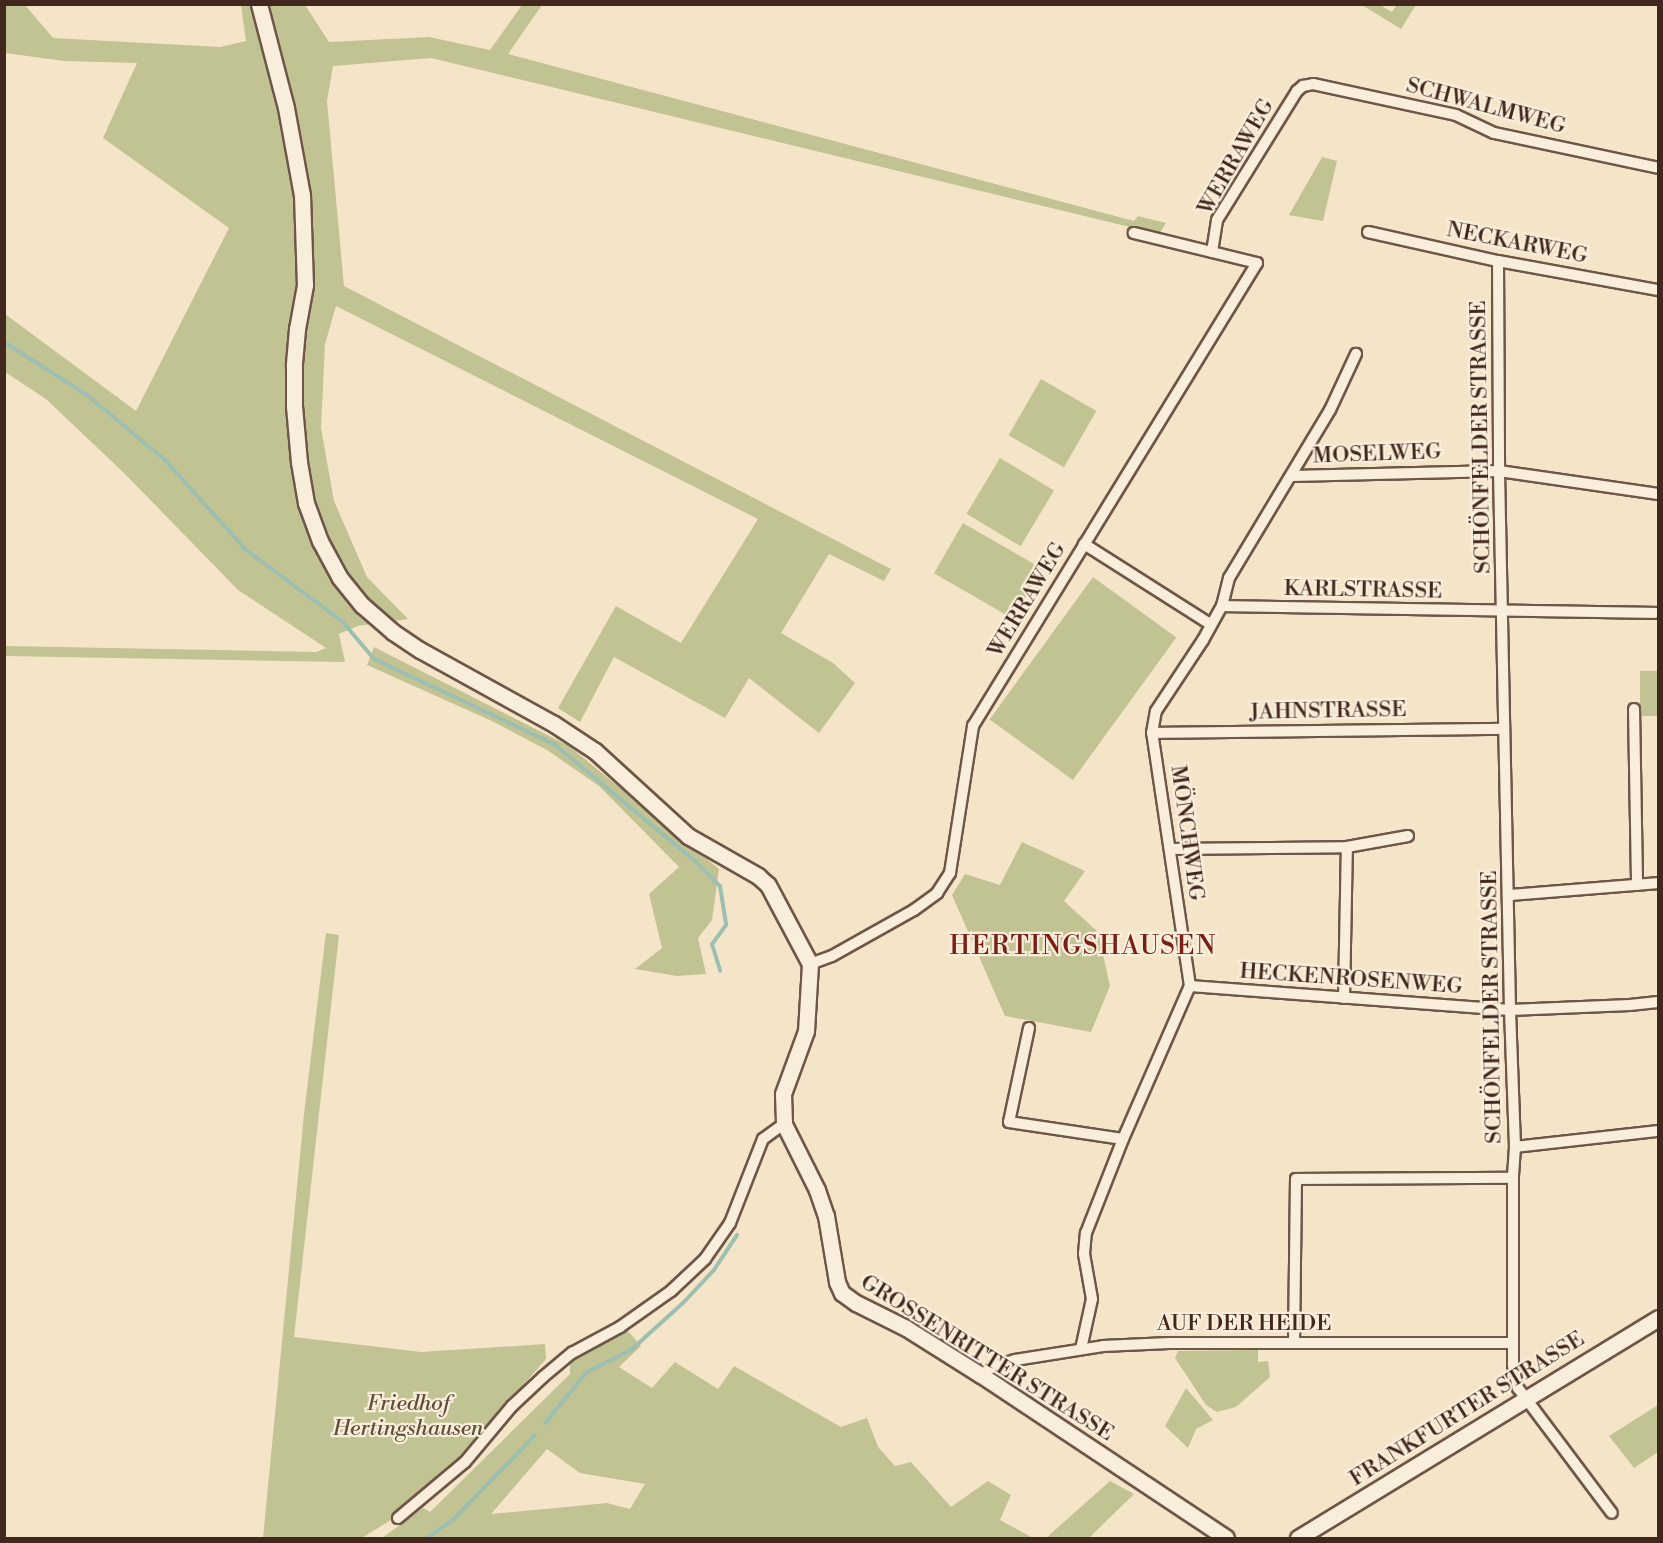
<!DOCTYPE html>
<html>
<head>
<meta charset="utf-8">
<style>
	body { margin:0 }
	#map { position:relative; width:1663px; height:1543px; overflow:hidden; background:#f5e5c8; font-family:"Libre Bodoni",serif }
	div>[style] { position:absolute }
	.green>* { inset:0; background:#c1c392; transform-origin:0 0 }
	.stream>* { height:4px; margin:-2px; padding:0 2px; transform-origin:2px; border-radius:2px; background:#9dbfb1 }
	.roads { filter:drop-shadow(2px 0 #6e5648) drop-shadow(-2px 0 #6e5648) drop-shadow(0 2px #6e5648) drop-shadow(0 -2px #6e5648) }
	.street>* { height:10px; margin:-5px; padding:0 5px; transform-origin:5px; border-radius:5px; background:#f8eedb }
	.secondary>* { height:15px; margin:-7.5px; padding:0 7.5px; transform-origin:7.5px; border-radius:7.5px; background:#f8eedb }
	span { translate:-50% -50%; white-space:nowrap; text-align:center; line-height:1.15; -webkit-text-stroke:4.5px #f8eedb; paint-order:stroke }
	.street-label { font-size:22px; color:#41271d }
	.park-label { font-size:22px; color:#614e3a; font-style:italic }
	.quarter-label { font-size:26px; color:#7a1f14; letter-spacing:1.5px }
	.frame { position:absolute; inset:0; border:6px solid #41271d; pointer-events:none }
</style>
</head>
<body>
<div id="map">
	<div class="green">
		<i style="clip-path:polygon(5px 5px,25px 5px,53px 38px,220px 47px,246px 41px,241px 5px,305px 5px,329px 42px,429px 37px,490px 50px,522px 5px,542px 5px,508px 54px,1134px 221px,1138px 216px,1166px 223px,1159px 234px,431px 58px,333px 66px,327px 101px,344px 286px,891px 569px,884px 581px,829px 554px,781px 633px,833px 663px,855px 683px,819px 733px,749px 678px,725px 718px,614px 657px,580px 722px,558px 708px,616px 606px,681px 643px,758px 519px,336px 306px,325px 344px,321px 428px,334px 501px,367px 577px,408px 619px,358px 626px,339px 634px,345px 662px,5px 656px,5px 646px,316px 652px,326px 648px,238px 590px,125px 474px,46px 399px,5px 372px,5px 314px,136px 411px,229px 228px,103px 138px,137px 63px,64px 61px,5px 53px)"></i>
		<i style="clip-path:polygon(1362px 5px,1380px 5px,1392px 12px,1397px 5px,1416px 5px,1401px 29px)"></i>
		<i style="clip-path:polygon(1322px 157px,1337px 161px,1323px 221px,1289px 215px)"></i>
		<i style="left:1041px;top:379px;width:64px;height:65px;rotate:30deg"></i>
		<i style="left:1000px;top:458px;width:63px;height:65px;rotate:31deg"></i>
		<i style="left:963px;top:523px;width:91px;height:58px;rotate:30deg"></i>
		<i style="left:1093px;top:577px;width:103px;height:176px;rotate:36deg"></i>
		<i style="clip-path:polygon(374px 647px,569px 746px,719px 869px,712px 920px,698px 938px,706px 974px,677px 976px,635px 969px,662px 948px,649px 894px,679px 867px,599px 786px,547px 750px,494px 722px,367px 665px)"></i>
		<i style="left:1658px;top:671px;width:45px;height:18px;rotate:90deg"></i>
		<i style="clip-path:polygon(1022px 842px,1085px 871px,1064px 901px,1098px 932px,1110px 986px,1091px 1032px,1005px 1016px,952px 895px,965px 874px,1000px 885px)"></i>
		<i style="clip-path:polygon(326px 933px,339px 935px,294px 1337px,421px 1352px,545px 1344px,546px 1359px,464px 1453px,397px 1516px,362px 1538px,263px 1538px,304px 1114px)"></i>
		<i style="clip-path:polygon(evenodd,627px 1330px,641px 1346px,619px 1367px,652px 1388px,675px 1362px,718px 1389px,734px 1366px,841px 1427px,867px 1418px,878px 1447px,895px 1466px,911px 1462px,951px 1507px,988px 1481px,1011px 1495px,1000px 1520px,1033px 1538px,382px 1538px,423px 1508px,430px 1512px,570px 1374px,570px 1362px,627px 1330px,547px 1449px,580px 1473px,645px 1484px,630px 1509px,607px 1503px,491px 1514px,547px 1449px)"></i>
		<i style="clip-path:polygon(1258px 1350px,1258px 1362px,1268px 1361px,1270px 1377px,1236px 1407px,1217px 1412px,1206px 1405px,1175px 1358px,1178px 1351px)"></i>
		<i style="clip-path:polygon(1186px 1388px,1213px 1420px,1196px 1429px,1188px 1448px,1165px 1426px)"></i>
		<i style="clip-path:polygon(1658px 1405px,1658px 1452px,1634px 1468px,1609px 1436px)"></i>
		<i style="clip-path:polygon(1110px 1481px,1134px 1494px,1089px 1538px,1046px 1538px)"></i>
	</div>
	<div class="stream">
		<i style="left:4px;top:342px;width:98px;rotate:32.6deg"></i>
		<i style="left:87px;top:395px;width:102px;rotate:39.8deg"></i>
		<i style="left:165px;top:460px;width:121px;rotate:48deg"></i>
		<i style="left:246px;top:550px;width:119px;rotate:36.5deg"></i>
		<i style="left:342px;top:621px;width:50px;rotate:49.9deg"></i>
		<i style="left:374px;top:659px;width:199px;rotate:25.3deg"></i>
		<i style="left:554px;top:744px;width:185px;rotate:39.7deg"></i>
		<i style="left:696px;top:862px;width:34px;rotate:45deg"></i>
		<i style="left:720px;top:886px;width:39px;rotate:81deg"></i>
		<i style="left:726px;top:925px;width:24px;rotate:126deg"></i>
		<i style="left:712px;top:944px;width:28px;rotate:73deg"></i>
		<i style="left:545px;top:1423px;width:66px;rotate:-50.5deg"></i>
		<i style="left:587px;top:1372px;width:49px;rotate:-26.6deg"></i>
		<i style="left:631px;top:1350px;width:70px;rotate:-42.1deg"></i>
		<i style="left:683px;top:1303px;width:45px;rotate:-46.8deg"></i>
		<i style="left:714px;top:1270px;width:42px;rotate:-56.7deg"></i>
		<i style="left:427px;top:1538px;width:32px;rotate:-35deg"></i>
		<i style="left:453px;top:1520px;width:118px;rotate:-46deg"></i>
	</div>
	<div class="roads">
		<div class="street">
			<i style="left:1368px;top:232px;width:133px;rotate:12.6deg"></i>
			<i style="left:1498px;top:261px;width:163px;rotate:10.3deg"></i>
			<i style="left:1212px;top:252px;width:32px;rotate:-81deg"></i>
			<i style="left:1217px;top:220px;width:152px;rotate:-58.2deg"></i>
			<i style="left:1297px;top:91px;width:8px;rotate:-40deg"></i>
			<i style="left:1303px;top:86px;width:10px;rotate:-11deg"></i>
			<i style="left:1313px;top:84px;width:146px;rotate:12.2deg"></i>
			<i style="left:1456px;top:115px;width:42px;rotate:25.3deg"></i>
			<i style="left:1494px;top:133px;width:168px;rotate:12deg"></i>
			<i style="left:1498px;top:261px;width:210px;rotate:89.7deg"></i>
			<i style="left:1499px;top:471px;width:539px;rotate:88.83deg"></i>
			<i style="left:1510px;top:1010px;width:137px;rotate:87.9deg"></i>
			<i style="left:1515px;top:1147px;width:31px;rotate:94deg"></i>
			<i style="left:1513px;top:1178px;width:187px;rotate:90deg"></i>
			<i style="left:1513px;top:1365px;width:24px;rotate:78deg"></i>
			<i style="left:1518px;top:1388px;width:156px;rotate:53.1deg"></i>
			<i style="left:1292px;top:476px;width:207px;rotate:-1.4deg"></i>
			<i style="left:1499px;top:471px;width:161px;rotate:8.2deg"></i>
			<i style="left:1084px;top:544px;width:149px;rotate:32.4deg"></i>
			<i style="left:1222px;top:606px;width:433px;rotate:0.9deg"></i>
			<i style="left:1634px;top:709px;width:176px;rotate:89deg"></i>
			<i style="left:1152px;top:733px;width:352px;rotate:-0.7deg"></i>
			<i style="left:1170px;top:849px;width:177px;rotate:-0.6deg"></i>
			<i style="left:1347px;top:847px;width:62px;rotate:-10.2deg"></i>
			<i style="left:1509px;top:895px;width:149px;rotate:-4.6deg"></i>
			<i style="left:810px;top:964px;width:23px;rotate:-20deg"></i>
			<i style="left:832px;top:956px;width:94px;rotate:-29.3deg"></i>
			<i style="left:914px;top:910px;width:29px;rotate:-36deg"></i>
			<i style="left:937px;top:893px;width:24px;rotate:-57deg"></i>
			<i style="left:950px;top:873px;width:149px;rotate:-81.1deg"></i>
			<i style="left:973px;top:726px;width:543px;rotate:-58.48deg"></i>
			<i style="left:1257px;top:263px;width:127px;rotate:-166.3deg"></i>
			<i style="left:1190px;top:986px;width:321px;rotate:4.3deg"></i>
			<i style="left:1510px;top:1010px;width:120px;rotate:-2.4deg"></i>
			<i style="left:1630px;top:1005px;width:28px;rotate:-6deg"></i>
			<i style="left:1344px;top:998px;width:151px;rotate:-88.9deg"></i>
			<i style="left:1029px;top:1028px;width:96px;rotate:102deg"></i>
			<i style="left:1009px;top:1122px;width:115px;rotate:8.5deg"></i>
			<i style="left:1515px;top:1147px;width:144px;rotate:-6.4deg"></i>
			<i style="left:1294px;top:1343px;width:164px;rotate:-89.3deg"></i>
			<i style="left:1296px;top:1179px;width:217px;rotate:-0.3deg"></i>
			<i style="left:1081px;top:1349px;width:51px;rotate:-77.6deg"></i>
			<i style="left:1092px;top:1299px;width:46px;rotate:-100.1deg"></i>
			<i style="left:1084px;top:1254px;width:21px;rotate:-85deg"></i>
			<i style="left:1086px;top:1233px;width:101px;rotate:-68.5deg"></i>
			<i style="left:1123px;top:1139px;width:167px;rotate:-66.4deg"></i>
			<i style="left:1190px;top:986px;width:256px;rotate:-98.5deg"></i>
			<i style="left:1152px;top:733px;width:22px;rotate:-80deg"></i>
			<i style="left:1156px;top:711px;width:85px;rotate:-56.5deg"></i>
			<i style="left:1203px;top:640px;width:39px;rotate:-61deg"></i>
			<i style="left:1222px;top:606px;width:29px;rotate:-76deg"></i>
			<i style="left:1229px;top:578px;width:196px;rotate:-59deg"></i>
			<i style="left:1330px;top:410px;width:62px;rotate:-65.1deg"></i>
			<i style="left:981px;top:1375px;width:14px;rotate:-34deg"></i>
			<i style="left:993px;top:1367px;width:23px;rotate:-18deg"></i>
			<i style="left:1015px;top:1360px;width:89px;rotate:-9deg"></i>
			<i style="left:1103px;top:1346px;width:66px;rotate:-2.6deg"></i>
			<i style="left:1169px;top:1343px;width:343px"></i>
			<i style="left:398px;top:1518px;width:87px;rotate:-39.9deg"></i>
			<i style="left:465px;top:1462px;width:73px;rotate:-50deg"></i>
			<i style="left:512px;top:1406px;width:42px;rotate:-43.1deg"></i>
			<i style="left:543px;top:1377px;width:38px;rotate:-40deg"></i>
			<i style="left:572px;top:1353px;width:55px;rotate:-28.4deg"></i>
			<i style="left:620px;top:1327px;width:62px;rotate:-35.2deg"></i>
			<i style="left:671px;top:1291px;width:47px;rotate:-43.3deg"></i>
			<i style="left:705px;top:1259px;width:44px;rotate:-55.2deg"></i>
			<i style="left:730px;top:1223px;width:90px;rotate:-68.6deg"></i>
			<i style="left:763px;top:1139px;width:26px;rotate:-36deg"></i>
		</div>
		<div class="secondary">
			<i style="left:259px;top:4px;width:107px;rotate:75.4deg"></i>
			<i style="left:286px;top:108px;width:88px;rotate:79.6deg"></i>
			<i style="left:302px;top:195px;width:90px;rotate:88.1deg"></i>
			<i style="left:305px;top:285px;width:45px;rotate:100.3deg"></i>
			<i style="left:297px;top:329px;width:37px;rotate:95deg"></i>
			<i style="left:294px;top:366px;width:40px;rotate:90deg"></i>
			<i style="left:294px;top:406px;width:56px;rotate:84.9deg"></i>
			<i style="left:299px;top:462px;width:42px;rotate:80.3deg"></i>
			<i style="left:306px;top:503px;width:40px;rotate:69.8deg"></i>
			<i style="left:320px;top:541px;width:42px;rotate:61.6deg"></i>
			<i style="left:340px;top:578px;width:35px;rotate:51deg"></i>
			<i style="left:362px;top:605px;width:41px;rotate:41.1deg"></i>
			<i style="left:393px;top:632px;width:32px;rotate:34deg"></i>
			<i style="left:420px;top:650px;width:153px;rotate:28.9deg"></i>
			<i style="left:554px;top:724px;width:49px;rotate:33.4deg"></i>
			<i style="left:595px;top:751px;width:126px;rotate:42.4deg"></i>
			<i style="left:688px;top:836px;width:81px;rotate:29.7deg"></i>
			<i style="left:758px;top:876px;width:13px;rotate:42deg"></i>
			<i style="left:768px;top:885px;width:89px;rotate:62deg"></i>
			<i style="left:810px;top:964px;width:67px;rotate:93.4deg"></i>
			<i style="left:806px;top:1031px;width:67px;rotate:110.1deg"></i>
			<i style="left:783px;top:1094px;width:30px;rotate:88deg"></i>
			<i style="left:784px;top:1124px;width:74px;rotate:63.4deg"></i>
			<i style="left:817px;top:1190px;width:28px;rotate:71deg"></i>
			<i style="left:826px;top:1216px;width:67px;rotate:80.5deg"></i>
			<i style="left:837px;top:1282px;width:12px;rotate:66deg"></i>
			<i style="left:842px;top:1293px;width:17px;rotate:36deg"></i>
			<i style="left:856px;top:1303px;width:56px;rotate:26.6deg"></i>
			<i style="left:906px;top:1328px;width:89px;rotate:32.1deg"></i>
			<i style="left:981px;top:1375px;width:294px;rotate:33.6deg"></i>
			<i style="left:1298px;top:1538px;width:422px;rotate:-31.4deg"></i>
		</div>
	</div>
	<div class="street-label">
		<span style="left:1486px;top:106px;rotate:15deg">SCHWALMWEG</span>
		<span style="left:1236px;top:157px;rotate:-60deg">WERRAWEG</span>
		<span style="left:1517px;top:243px;rotate:11deg">NECKARWEG</span>
		<span style="left:1481px;top:437px;rotate:-91deg">SCHÖNFELDER STRASSE</span>
		<span style="left:1377px;top:454px;rotate:-2deg">MOSELWEG</span>
		<span style="left:1363px;top:590px;rotate:1deg">KARLSTRASSE</span>
		<span style="left:1027px;top:600px;rotate:-59deg">WERRAWEG</span>
		<span style="left:1328px;top:711px;rotate:-1deg">JAHNSTRASSE</span>
		<span style="left:1187px;top:833px;rotate:82deg">MÖNCHWEG</span>
		<span style="left:1351px;top:979px;rotate:4deg">HECKENROSENWEG</span>
		<span style="left:1492px;top:1007px;rotate:-91deg">SCHÖNFELDER STRASSE</span>
		<span style="left:1244px;top:1324px">AUF DER HEIDE</span>
		<span style="left:987px;top:1358px;rotate:32deg">GROSSENRITTER STRASSE</span>
		<span style="left:1467px;top:1409px;rotate:-32deg">FRANKFURTER STRASSE</span>
	</div>
	<div class="park-label">
		<span style="left:408px;top:1416px">Friedhof<br>Hertingshausen</span>
	</div>
	<div class="quarter-label">
		<span style="left:1083px;top:947px">HERTINGSHAUSEN</span>
	</div>
	<div class="frame"></div>
</div>
</body>
</html>
